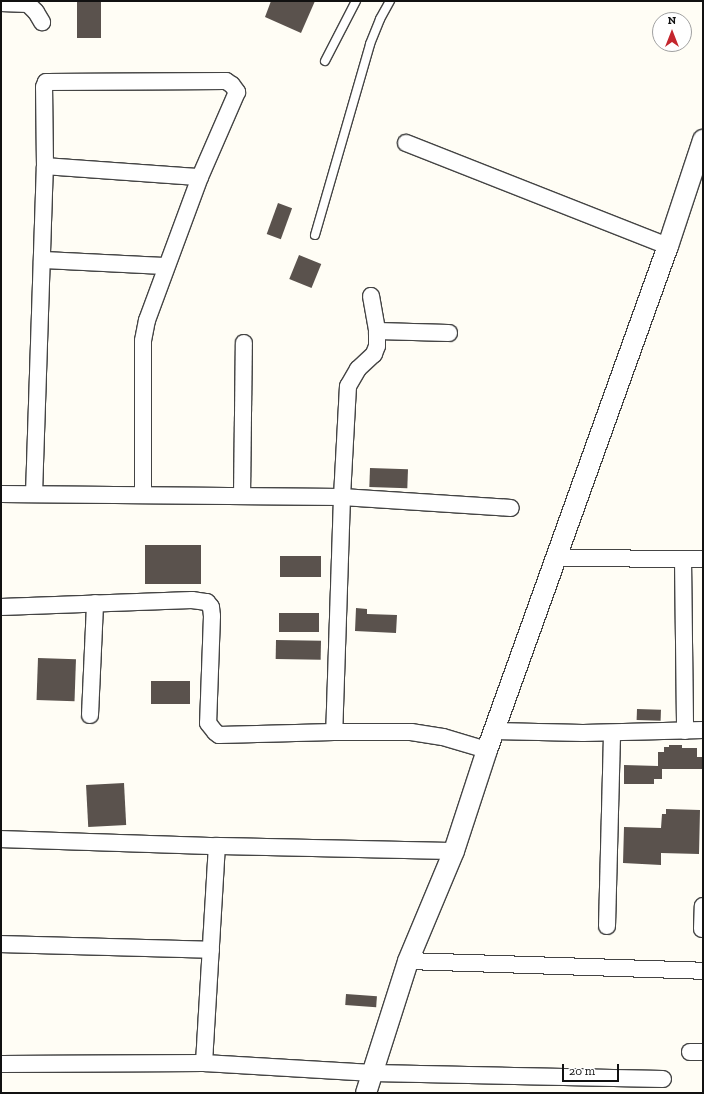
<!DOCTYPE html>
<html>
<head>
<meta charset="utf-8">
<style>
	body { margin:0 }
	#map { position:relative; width:704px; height:1094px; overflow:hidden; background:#fffdf5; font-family:"Zilla Slab",serif }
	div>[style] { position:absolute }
	.building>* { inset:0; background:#5a524d; transform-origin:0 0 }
	.roads { filter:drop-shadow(1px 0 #444) drop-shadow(-1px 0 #444) drop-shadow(0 1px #444) drop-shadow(0 -1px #444) }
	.service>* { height:8px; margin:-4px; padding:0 4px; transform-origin:4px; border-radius:4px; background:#fff }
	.minor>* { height:16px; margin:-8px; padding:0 8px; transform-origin:8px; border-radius:8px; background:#fff }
	.tertiary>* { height:20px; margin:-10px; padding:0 10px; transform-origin:10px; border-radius:10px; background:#fff }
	span { translate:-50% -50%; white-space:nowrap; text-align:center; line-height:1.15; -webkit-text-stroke:4px #fff; paint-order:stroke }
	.frame { position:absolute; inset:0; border:2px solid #111; pointer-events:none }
	.north { position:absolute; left:652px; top:12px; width:40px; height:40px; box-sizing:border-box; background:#fff; border:1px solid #a0a0a0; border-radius:50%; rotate:0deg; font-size:11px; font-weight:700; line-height:16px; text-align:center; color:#111 }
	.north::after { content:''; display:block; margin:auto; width:14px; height:18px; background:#c4262e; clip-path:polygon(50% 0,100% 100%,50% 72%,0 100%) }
	.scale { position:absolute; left:562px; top:1064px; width:57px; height:18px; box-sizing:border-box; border:2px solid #111; border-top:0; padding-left:5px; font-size:12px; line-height:14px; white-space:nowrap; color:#111; -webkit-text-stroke:3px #fff; paint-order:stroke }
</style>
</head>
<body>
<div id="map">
	<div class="building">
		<i style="left:77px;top:1px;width:24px;height:37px"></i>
		<i style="clip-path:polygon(271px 1px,315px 1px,301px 33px,265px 17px)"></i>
		<i style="left:278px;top:203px;width:15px;height:33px;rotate:20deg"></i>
		<i style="left:299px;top:255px;width:24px;height:26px;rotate:22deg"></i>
		<i style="left:370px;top:468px;width:38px;height:19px;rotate:2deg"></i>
		<i style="left:145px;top:545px;width:56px;height:39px"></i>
		<i style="left:280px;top:556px;width:41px;height:21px"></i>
		<i style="clip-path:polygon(356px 608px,367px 609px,367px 614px,397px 615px,396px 633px,355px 631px)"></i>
		<i style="left:279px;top:613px;width:40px;height:19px"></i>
		<i style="left:276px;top:640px;width:45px;height:19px;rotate:1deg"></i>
		<i style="left:38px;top:658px;width:38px;height:42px;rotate:2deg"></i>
		<i style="left:151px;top:681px;width:39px;height:23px"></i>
		<i style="left:637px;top:709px;width:24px;height:11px;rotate:2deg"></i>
		<i style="clip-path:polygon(669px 745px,682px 745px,682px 748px,697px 748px,697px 757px,703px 757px,703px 769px,662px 769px,662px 779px,654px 779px,654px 784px,624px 784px,624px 765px,658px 766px,658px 752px,664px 752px,664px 747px,669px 747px)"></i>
		<i style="left:124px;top:783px;width:42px;height:38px;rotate:87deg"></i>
		<i style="clip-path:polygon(666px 809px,700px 810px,699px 854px,661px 853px,661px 865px,623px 863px,624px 827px,661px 828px,662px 814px,666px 814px)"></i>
		<i style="left:346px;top:994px;width:31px;height:11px;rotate:4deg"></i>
	</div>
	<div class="roads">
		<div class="service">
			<i style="left:325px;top:61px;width:68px;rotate:-62.7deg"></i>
			<i style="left:315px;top:235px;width:199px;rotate:-73.9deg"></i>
			<i style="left:370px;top:44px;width:27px;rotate:-68deg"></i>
			<i style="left:380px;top:19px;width:21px;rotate:-61deg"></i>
		</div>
		<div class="minor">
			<i style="left:1px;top:3px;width:27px;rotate:2deg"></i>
			<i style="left:28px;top:4px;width:11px;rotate:45deg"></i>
			<i style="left:36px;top:12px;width:12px;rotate:59deg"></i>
			<i style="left:406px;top:143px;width:282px;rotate:21.5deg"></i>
			<i style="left:45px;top:166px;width:155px;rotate:4.1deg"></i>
			<i style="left:42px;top:260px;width:124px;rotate:2.8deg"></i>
			<i style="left:371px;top:296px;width:36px;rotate:80deg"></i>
			<i style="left:377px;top:331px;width:15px;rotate:90deg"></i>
			<i style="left:377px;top:346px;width:9px;rotate:111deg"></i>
			<i style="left:374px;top:354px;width:22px;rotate:137deg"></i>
			<i style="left:358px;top:369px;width:20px;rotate:120deg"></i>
			<i style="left:348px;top:386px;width:111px;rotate:93.1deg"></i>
			<i style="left:342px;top:497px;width:169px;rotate:3.7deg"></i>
			<i style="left:377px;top:331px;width:72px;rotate:1.6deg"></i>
			<i style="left:1px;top:494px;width:341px;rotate:0.5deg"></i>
			<i style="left:342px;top:497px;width:235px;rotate:91.9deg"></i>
			<i style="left:34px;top:494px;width:328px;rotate:-88.1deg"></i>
			<i style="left:45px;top:166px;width:79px;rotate:-90.7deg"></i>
			<i style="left:44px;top:87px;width:5px;rotate:-68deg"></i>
			<i style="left:46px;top:82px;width:180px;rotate:-0.3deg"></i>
			<i style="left:226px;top:81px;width:7px;rotate:34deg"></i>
			<i style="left:232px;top:85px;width:9px;rotate:54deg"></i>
			<i style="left:237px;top:92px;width:93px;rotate:113.5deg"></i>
			<i style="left:200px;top:177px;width:153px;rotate:110.3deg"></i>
			<i style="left:147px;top:320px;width:21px;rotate:101deg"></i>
			<i style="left:143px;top:341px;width:153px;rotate:90deg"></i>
			<i style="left:242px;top:496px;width:153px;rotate:-89.3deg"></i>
			<i style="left:557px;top:558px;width:146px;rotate:0.4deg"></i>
			<i style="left:683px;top:559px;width:172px;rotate:89.3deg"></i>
			<i style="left:1px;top:607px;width:191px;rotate:-2.1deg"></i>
			<i style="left:192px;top:600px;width:15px;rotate:8deg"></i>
			<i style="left:207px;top:602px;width:6px;rotate:51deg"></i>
			<i style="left:211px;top:607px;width:9px;rotate:84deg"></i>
			<i style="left:212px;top:616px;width:107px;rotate:92.1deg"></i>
			<i style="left:208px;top:723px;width:11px;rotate:52deg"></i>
			<i style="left:215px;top:732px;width:5px;rotate:37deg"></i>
			<i style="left:219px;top:735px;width:115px;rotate:-1.5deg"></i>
			<i style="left:334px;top:732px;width:77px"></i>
			<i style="left:411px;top:732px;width:32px;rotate:9deg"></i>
			<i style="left:443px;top:737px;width:46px;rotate:16.5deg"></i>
			<i style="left:90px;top:715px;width:112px;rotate:-87.4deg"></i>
			<i style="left:494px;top:731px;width:89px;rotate:1.3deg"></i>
			<i style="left:583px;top:733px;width:120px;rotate:-1.4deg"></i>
			<i style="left:1px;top:839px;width:216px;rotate:1.9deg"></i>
			<i style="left:607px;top:926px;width:193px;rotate:-88.5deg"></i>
			<i style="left:702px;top:929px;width:23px;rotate:-88deg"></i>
			<i style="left:1px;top:944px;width:210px;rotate:1.6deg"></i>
			<i style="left:408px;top:961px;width:295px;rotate:1.9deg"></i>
			<i style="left:690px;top:1052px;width:13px"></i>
			<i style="left:204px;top:1063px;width:169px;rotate:3.4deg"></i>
			<i style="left:373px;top:1073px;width:290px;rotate:1.2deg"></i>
			<i style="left:1px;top:1064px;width:203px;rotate:-0.3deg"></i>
			<i style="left:204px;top:1063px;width:217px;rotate:-86.6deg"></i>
			<i style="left:217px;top:846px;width:237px;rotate:1.2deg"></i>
		</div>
		<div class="tertiary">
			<i style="left:366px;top:1093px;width:139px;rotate:-72.3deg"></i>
			<i style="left:408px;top:961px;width:119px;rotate:-67.3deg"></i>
			<i style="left:454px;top:851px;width:106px;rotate:-71.9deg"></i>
			<i style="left:487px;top:750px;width:536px;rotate:-70.25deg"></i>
			<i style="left:668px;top:246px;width:112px;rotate:-71.7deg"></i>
		</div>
	</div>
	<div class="frame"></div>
	<div class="north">N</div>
	<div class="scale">20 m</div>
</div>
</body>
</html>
